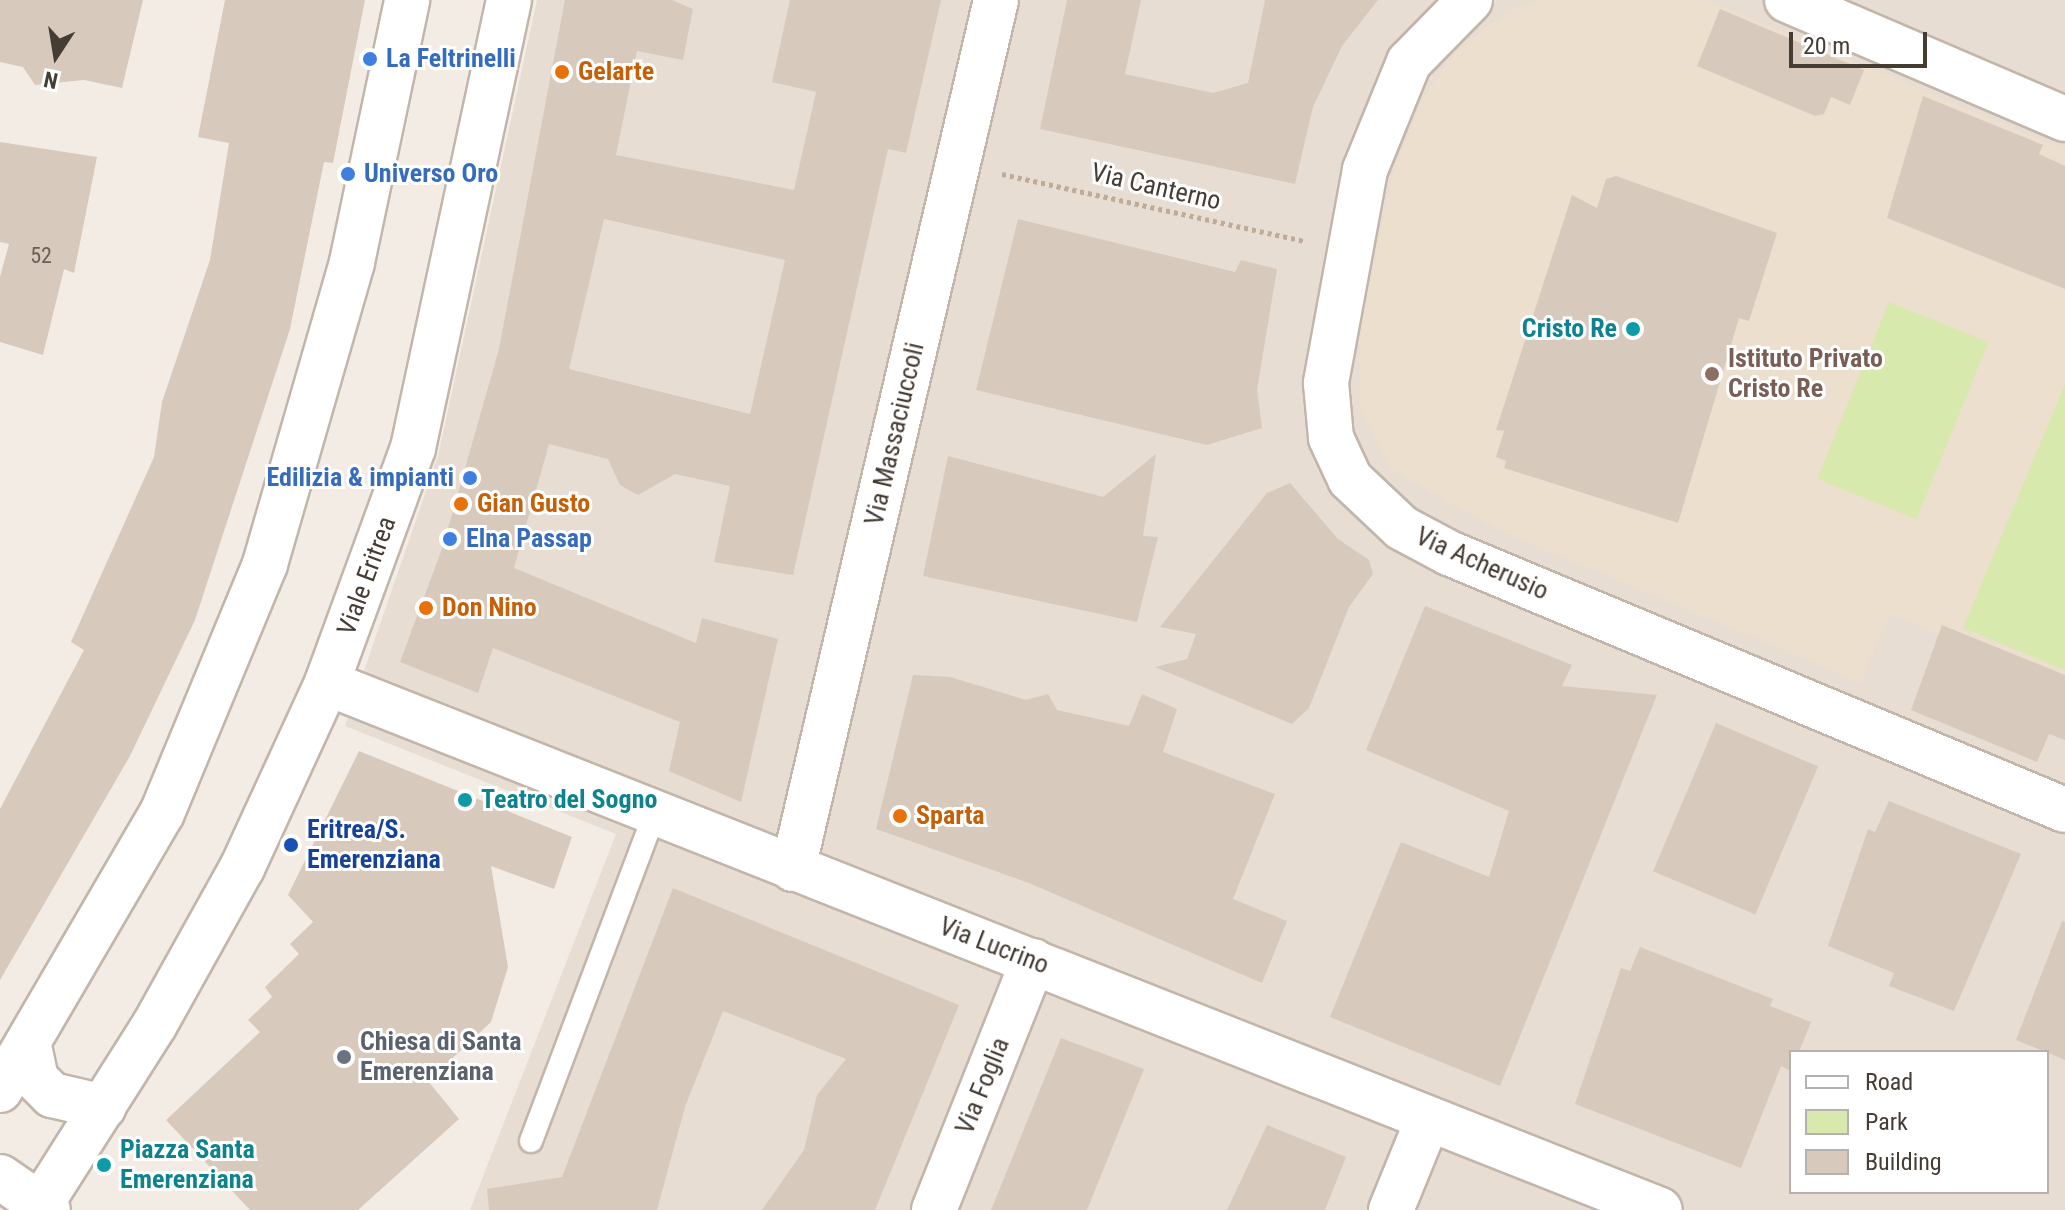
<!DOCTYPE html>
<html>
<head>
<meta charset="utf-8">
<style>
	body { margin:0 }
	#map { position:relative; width:2065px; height:1210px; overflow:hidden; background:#f3ece5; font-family:"Roboto Condensed",sans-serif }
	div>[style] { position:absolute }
	.residential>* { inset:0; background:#e7ddd2 }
	.education>* { inset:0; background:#eddfce }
	.green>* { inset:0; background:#d7e9ac; transform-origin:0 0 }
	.building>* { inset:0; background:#d8c9bd; transform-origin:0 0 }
	.path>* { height:5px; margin-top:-2.5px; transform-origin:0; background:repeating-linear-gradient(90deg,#c1ab98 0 4px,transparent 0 8px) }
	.roads { filter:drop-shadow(2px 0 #c2b5aa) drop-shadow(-2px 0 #c2b5aa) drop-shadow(0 2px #c2b5aa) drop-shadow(0 -2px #c2b5aa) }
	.service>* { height:22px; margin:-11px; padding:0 11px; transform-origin:11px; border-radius:11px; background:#fff }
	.minor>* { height:44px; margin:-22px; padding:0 22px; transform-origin:22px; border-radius:22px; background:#fff }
	.tertiary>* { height:44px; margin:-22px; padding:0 22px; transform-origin:22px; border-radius:22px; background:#fff }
	.dots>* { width:22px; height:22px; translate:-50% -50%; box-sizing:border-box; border:4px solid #fff; border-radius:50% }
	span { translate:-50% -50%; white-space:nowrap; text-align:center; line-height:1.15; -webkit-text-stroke:6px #fff; paint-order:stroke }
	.number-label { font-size:22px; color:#6a5f56 }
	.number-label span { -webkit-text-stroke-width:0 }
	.shop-label { font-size:26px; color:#366cbe; font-weight:700 }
	.left { translate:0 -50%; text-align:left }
	.right { translate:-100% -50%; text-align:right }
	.food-label { font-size:26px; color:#c56008; font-weight:700 }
	.street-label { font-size:26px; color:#453c34 }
	.culture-label { font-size:26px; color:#0d838f; font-weight:700 }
	.education-label { font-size:26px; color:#785e54; font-weight:700 }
	.transit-label { font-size:26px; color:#164399; font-weight:700 }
	.worship-label { font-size:26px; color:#5b616d; font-weight:700 }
	.legend { position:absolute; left:1789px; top:1050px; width:260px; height:144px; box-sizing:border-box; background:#fff; border:2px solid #b5b1ae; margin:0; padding:10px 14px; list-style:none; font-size:24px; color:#453c34 }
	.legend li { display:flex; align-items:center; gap:16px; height:40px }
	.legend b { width:40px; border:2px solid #b5b1ae }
	.north { position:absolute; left:16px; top:16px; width:80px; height:80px; -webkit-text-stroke:6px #fff; paint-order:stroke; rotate:192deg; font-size:22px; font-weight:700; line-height:32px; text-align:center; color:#453c34 }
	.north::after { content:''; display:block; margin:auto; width:28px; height:36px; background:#453c34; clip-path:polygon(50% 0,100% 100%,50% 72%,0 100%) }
	.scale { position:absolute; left:1789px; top:32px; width:138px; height:36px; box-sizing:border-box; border:4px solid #453c34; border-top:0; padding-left:10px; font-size:24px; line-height:28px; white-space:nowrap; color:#453c34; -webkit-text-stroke:6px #fff; paint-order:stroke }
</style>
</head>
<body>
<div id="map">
	<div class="residential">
		<i style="clip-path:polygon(evenodd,537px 0,2065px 0,2065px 1210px,470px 1210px,616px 834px,345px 726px,438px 456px,537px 0,1791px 1052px,2047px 1052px,2047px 1192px,1791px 1192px,1791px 1052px)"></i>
	</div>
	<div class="education">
		<i style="clip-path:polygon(1539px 0,1707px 0,2065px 150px,2065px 685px,1890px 614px,1861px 683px,1498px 530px,1392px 470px,1360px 409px,1359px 339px,1391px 180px,1423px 97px,1458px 50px,1505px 13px)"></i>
	</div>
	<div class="green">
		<i style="left:1889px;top:302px;width:107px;height:191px;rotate:22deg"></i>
		<i style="clip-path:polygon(2065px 384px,2065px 670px,1963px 628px)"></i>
	</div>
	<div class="building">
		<i style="clip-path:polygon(0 0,143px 0,122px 88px,84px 80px,35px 85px,23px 67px,0 62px)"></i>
		<i style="clip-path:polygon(225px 0,365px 0,333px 163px,324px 162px,290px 329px,195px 620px,130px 756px,0 980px,0 809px,84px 650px,71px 642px,154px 457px,162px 402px,210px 260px,229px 143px,198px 137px)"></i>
		<i style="clip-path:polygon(evenodd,565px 0,672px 0,693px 9px,683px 60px,637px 51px,616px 155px,794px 190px,816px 92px,772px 82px,790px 0,941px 0,906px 153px,888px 149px,793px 575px,714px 562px,730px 486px,675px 474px,638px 495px,620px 485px,608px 459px,549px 444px,514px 568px,696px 643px,702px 618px,778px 639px,741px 802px,669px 771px,680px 722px,493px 648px,478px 693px,400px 662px,443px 546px,499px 349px,565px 0,604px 219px,785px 260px,750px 414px,569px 369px,604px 219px)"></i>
		<i style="clip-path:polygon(1067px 0,1141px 0,1125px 74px,1213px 93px,1248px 83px,1265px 0,1378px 0,1342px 46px,1313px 107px,1295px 184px,1040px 129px)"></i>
		<i style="clip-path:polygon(1720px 9px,1864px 70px,1850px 105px,1831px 97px,1824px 114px,1815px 116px,1697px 66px)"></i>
		<i style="clip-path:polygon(1923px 96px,2043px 145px,2039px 154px,2065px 166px,2065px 289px,1887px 218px)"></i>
		<i style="clip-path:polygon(0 142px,97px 157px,74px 273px,64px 269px,43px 355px,0 342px,0 277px,9px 244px,0 242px)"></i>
		<i style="clip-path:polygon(1616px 176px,1777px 233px,1749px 321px,1739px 318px,1678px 523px,1504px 468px,1506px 461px,1496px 457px,1504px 431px,1496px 430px,1572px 195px,1597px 208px,1606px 179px)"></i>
		<i style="clip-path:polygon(1018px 219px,1235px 272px,1241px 260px,1277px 269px,1257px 390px,1262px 428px,1207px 445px,976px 390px)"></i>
		<i style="clip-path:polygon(1156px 454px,1143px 536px,1158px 537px,1137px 622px,923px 576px,948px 456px,1103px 497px)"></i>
		<i style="clip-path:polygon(1290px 483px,1338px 539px,1369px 560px,1373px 574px,1349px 607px,1309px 708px,1292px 724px,1155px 667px,1187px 659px,1196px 634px,1160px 627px,1267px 493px)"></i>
		<i style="clip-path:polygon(1425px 606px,1572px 665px,1562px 686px,1657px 695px,1500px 1086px,1330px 1017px,1401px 842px,1489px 877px,1509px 811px,1366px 750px)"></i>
		<i style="clip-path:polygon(1942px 625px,2065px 675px,2065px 740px,2049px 734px,2037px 762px,1911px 710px)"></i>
		<i style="clip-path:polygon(913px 675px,950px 677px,1026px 700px,1048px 694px,1057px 710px,1129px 726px,1142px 694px,1177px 709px,1163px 752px,1275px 794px,1233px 899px,1287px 921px,1262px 983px,1029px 883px,876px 829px)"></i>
		<i style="left:1716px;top:723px;width:111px;height:161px;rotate:23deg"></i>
		<i style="clip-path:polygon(359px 751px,572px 837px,554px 889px,491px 866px,508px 967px,491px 1022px,428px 1081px,459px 1119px,358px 1210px,250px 1210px,166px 1120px,260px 1032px,248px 1020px,272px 997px,265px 987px,299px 954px,290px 944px,313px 922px,288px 895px)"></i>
		<i style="clip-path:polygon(1889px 801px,2021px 854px,1954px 1011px,1889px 986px,1894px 973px,1828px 946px,1868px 829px,1875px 832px)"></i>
		<i style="clip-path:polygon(673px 888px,959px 1005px,875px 1210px,762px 1210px,804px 1150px,817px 1095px,846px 1059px,723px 1011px,685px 1107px,657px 1210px,489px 1210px,487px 1189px,562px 1177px)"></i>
		<i style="clip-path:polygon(2062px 921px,2065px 922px,2065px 1060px,2016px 1040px)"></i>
		<i style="clip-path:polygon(1640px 947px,1773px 999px,1770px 1006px,1811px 1022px,1799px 1052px,1791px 1052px,1791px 1071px,1781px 1066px,1741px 1168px,1575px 1104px,1621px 968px,1630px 971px)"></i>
		<i style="clip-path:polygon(1061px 1038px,1144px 1069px,1087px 1210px,991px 1210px)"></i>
		<i style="clip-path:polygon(1267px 1125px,1346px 1157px,1325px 1210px,1227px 1210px)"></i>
	</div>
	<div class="path">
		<i style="left:1002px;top:174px;width:310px;rotate:12.5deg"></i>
	</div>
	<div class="roads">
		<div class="service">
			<i style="left:531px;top:1141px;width:348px;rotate:-69.3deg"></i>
		</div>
		<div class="minor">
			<i style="left:1470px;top:0;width:87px;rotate:134.5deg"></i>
			<i style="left:1409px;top:62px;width:117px;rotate:112.2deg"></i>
			<i style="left:1365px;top:170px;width:217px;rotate:100.4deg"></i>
			<i style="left:1326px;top:383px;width:55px;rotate:84.8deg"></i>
			<i style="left:1331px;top:438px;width:45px;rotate:65.1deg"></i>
			<i style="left:1350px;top:479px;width:71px;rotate:43.3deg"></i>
			<i style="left:1402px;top:528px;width:53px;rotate:28deg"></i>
			<i style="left:1449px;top:553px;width:667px;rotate:22.65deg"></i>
			<i style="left:1787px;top:0;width:302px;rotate:23.2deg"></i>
			<i style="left:327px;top:683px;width:1433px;rotate:21.57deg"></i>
			<i style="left:793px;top:869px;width:892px;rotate:-76.85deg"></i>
			<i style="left:29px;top:1046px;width:34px;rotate:78deg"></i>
			<i style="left:36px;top:1079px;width:23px;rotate:45deg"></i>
			<i style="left:52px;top:1095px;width:53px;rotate:13deg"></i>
			<i style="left:934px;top:1210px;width:268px;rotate:-68.3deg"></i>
			<i style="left:1391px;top:1210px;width:95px;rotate:-67.8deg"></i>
		</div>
		<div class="tertiary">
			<i style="left:0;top:1090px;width:321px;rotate:-59.7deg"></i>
			<i style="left:162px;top:813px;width:269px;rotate:-67.5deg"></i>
			<i style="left:265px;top:564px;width:314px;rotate:-73.9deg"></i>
			<i style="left:352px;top:262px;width:268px;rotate:-78.1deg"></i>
			<i style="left:0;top:1177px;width:58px;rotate:34.5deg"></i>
			<i style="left:37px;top:1210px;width:220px;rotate:-57.6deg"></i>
			<i style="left:155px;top:1024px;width:179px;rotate:-60.9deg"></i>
			<i style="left:242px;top:868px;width:204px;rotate:-65.3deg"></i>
			<i style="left:327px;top:683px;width:250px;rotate:-69.9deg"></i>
			<i style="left:413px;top:448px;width:458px;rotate:-77.9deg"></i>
		</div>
	</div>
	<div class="dots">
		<i style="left:370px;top:59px;background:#3f7fe0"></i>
		<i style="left:562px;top:72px;background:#e8710a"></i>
		<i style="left:348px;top:174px;background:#3f7fe0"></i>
		<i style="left:1633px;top:329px;background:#0f9aa8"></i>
		<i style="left:1712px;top:374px;background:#8d6e63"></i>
		<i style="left:470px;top:478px;background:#3f7fe0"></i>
		<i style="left:461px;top:504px;background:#e8710a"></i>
		<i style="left:450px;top:539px;background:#3f7fe0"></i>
		<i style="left:426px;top:608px;background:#e8710a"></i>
		<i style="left:465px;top:800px;background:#0f9aa8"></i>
		<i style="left:900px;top:816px;background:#e8710a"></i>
		<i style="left:291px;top:845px;background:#1a4fb4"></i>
		<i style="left:344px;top:1057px;background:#6b7280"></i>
		<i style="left:104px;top:1165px;background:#0f9aa8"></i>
	</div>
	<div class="number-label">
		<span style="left:41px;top:256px">52</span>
	</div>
	<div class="shop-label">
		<span class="left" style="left:386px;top:59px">La Feltrinelli</span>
		<span class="left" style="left:364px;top:174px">Universo Oro</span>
		<span class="right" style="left:454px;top:478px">Edilizia &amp; impianti</span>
		<span class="left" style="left:466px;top:539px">Elna Passap</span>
	</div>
	<div class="food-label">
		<span class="left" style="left:578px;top:72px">Gelarte</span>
		<span class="left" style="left:477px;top:504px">Gian Gusto</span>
		<span class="left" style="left:442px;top:608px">Don Nino</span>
		<span class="left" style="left:916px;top:816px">Sparta</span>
	</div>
	<div class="street-label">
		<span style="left:1156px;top:187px;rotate:13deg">Via Canterno</span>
		<span style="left:895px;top:434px;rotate:-77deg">Via Massaciuccoli</span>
		<span style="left:1482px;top:564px;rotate:24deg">Via Acherusio</span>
		<span style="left:367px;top:576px;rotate:-70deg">Viale Eritrea</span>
		<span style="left:994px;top:946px;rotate:21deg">Via Lucrino</span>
		<span style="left:983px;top:1086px;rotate:-68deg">Via Foglia</span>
	</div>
	<div class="culture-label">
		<span class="right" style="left:1617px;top:329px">Cristo Re</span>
		<span class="left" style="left:481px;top:800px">Teatro del Sogno</span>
		<span class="left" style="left:120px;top:1165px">Piazza Santa<br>Emerenziana</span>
	</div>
	<div class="education-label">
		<span class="left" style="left:1728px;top:374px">Istituto Privato<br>Cristo Re</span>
	</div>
	<div class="transit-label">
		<span class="left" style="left:307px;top:845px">Eritrea/S.<br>Emerenziana</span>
	</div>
	<div class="worship-label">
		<span class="left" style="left:360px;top:1057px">Chiesa di Santa<br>Emerenziana</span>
	</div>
	<ul class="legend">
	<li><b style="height:10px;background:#fff"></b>Road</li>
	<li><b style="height:22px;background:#d7e9ac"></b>Park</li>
	<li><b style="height:22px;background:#d8c9bd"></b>Building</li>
	</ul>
	<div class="north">N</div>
	<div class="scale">20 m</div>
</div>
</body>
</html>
